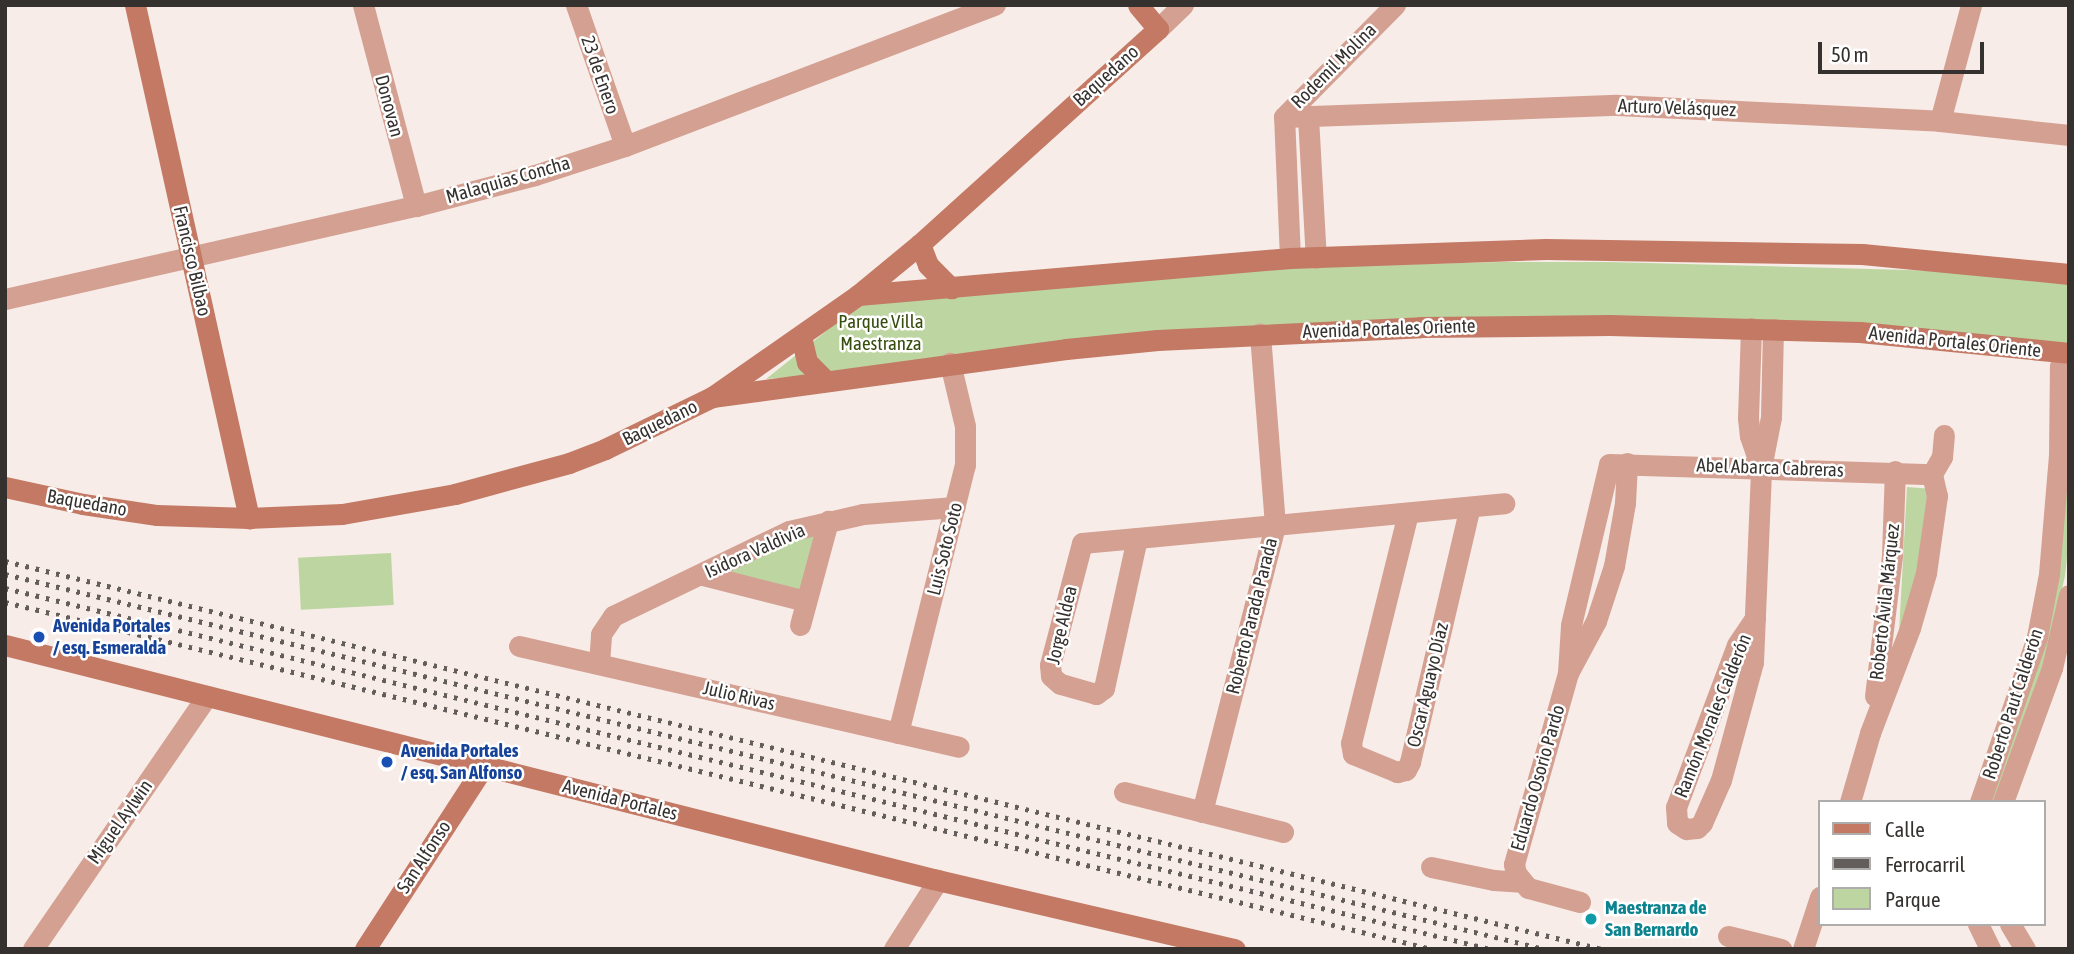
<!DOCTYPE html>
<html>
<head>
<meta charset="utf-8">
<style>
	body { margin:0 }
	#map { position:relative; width:2074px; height:954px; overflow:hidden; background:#f7ece8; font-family:"Asap Condensed",sans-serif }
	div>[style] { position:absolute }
	.green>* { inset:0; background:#bdd5a1; transform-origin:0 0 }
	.street>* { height:21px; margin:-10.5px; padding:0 10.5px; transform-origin:10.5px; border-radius:10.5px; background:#d4a092 }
	.secondary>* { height:21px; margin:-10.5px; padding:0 10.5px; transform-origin:10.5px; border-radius:10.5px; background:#c37964 }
	.rail>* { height:5px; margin-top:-2.5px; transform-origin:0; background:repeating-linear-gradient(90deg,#635d5b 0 3.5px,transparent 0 10.5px) }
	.dots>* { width:19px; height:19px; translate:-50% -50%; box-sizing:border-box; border:4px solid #fff; border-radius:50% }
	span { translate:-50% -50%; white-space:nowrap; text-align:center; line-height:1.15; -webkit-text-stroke:5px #fff; paint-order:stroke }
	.street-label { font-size:19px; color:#35312f }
	.park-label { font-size:19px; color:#364d0d }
	.transit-label { font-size:19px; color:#164399; font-weight:700 }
	.left { translate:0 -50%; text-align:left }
	.culture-label { font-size:19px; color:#0d838f; font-weight:700 }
	.frame { position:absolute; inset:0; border:7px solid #35312f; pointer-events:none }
	.legend { position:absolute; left:1818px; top:800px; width:228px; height:126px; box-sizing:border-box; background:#fff; border:2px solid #aeadac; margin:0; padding:9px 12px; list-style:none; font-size:21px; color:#35312f }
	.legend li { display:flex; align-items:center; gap:14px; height:35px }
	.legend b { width:35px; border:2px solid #aeadac }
	.scale { position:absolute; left:1818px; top:42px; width:166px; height:32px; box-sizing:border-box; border:4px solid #35312f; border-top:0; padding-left:9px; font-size:21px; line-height:24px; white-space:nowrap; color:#35312f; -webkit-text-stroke:5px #fff; paint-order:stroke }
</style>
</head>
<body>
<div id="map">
	<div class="green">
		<i style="clip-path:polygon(1500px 262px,1609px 262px,1980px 272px,2069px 282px,2069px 348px,1572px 320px,766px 379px,864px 301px,1301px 267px)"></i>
		<i style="clip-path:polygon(2069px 374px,2069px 538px,2065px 576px,2046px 658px,1997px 802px,1987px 802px,2046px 633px)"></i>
		<i style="clip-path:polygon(1907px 487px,1933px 489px,1897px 669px)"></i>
		<i style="clip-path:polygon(819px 528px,803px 593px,718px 574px)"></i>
		<i style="left:391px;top:553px;width:52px;height:93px;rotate:87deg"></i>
	</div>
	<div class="street">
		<i style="left:363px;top:5px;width:208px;rotate:75.2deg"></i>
		<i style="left:576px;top:5px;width:149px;rotate:70.8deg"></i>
		<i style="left:1158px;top:29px;width:35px;rotate:-44deg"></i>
		<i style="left:1284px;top:117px;width:333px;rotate:-2.1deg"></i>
		<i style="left:1617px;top:105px;width:323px;rotate:2.8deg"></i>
		<i style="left:1940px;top:121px;width:130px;rotate:6.2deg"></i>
		<i style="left:1308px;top:117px;width:141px;rotate:86.8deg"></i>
		<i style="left:1940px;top:121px;width:120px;rotate:-75deg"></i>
		<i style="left:1290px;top:258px;width:141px;rotate:-92.4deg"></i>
		<i style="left:1284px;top:117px;width:158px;rotate:-45.3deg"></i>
		<i style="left:5px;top:299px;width:421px;rotate:-12.8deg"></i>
		<i style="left:416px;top:206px;width:123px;rotate:-14.6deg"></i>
		<i style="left:535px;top:175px;width:95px;rotate:-17.9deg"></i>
		<i style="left:625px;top:146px;width:396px;rotate:-20.9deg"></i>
		<i style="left:1751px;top:328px;width:90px;rotate:91.9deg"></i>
		<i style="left:1748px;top:418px;width:18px;rotate:84deg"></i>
		<i style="left:1750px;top:436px;width:34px;rotate:71deg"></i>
		<i style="left:1932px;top:474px;width:20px;rotate:-60deg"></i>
		<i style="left:1942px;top:457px;width:22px;rotate:-85deg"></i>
		<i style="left:1408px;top:513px;width:237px;rotate:103.9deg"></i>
		<i style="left:1351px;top:743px;width:11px;rotate:80deg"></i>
		<i style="left:1353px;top:754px;width:48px;rotate:22.2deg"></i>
		<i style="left:1397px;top:772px;width:9px;rotate:-13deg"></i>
		<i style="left:1406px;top:770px;width:9px;rotate:-63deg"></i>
		<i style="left:1410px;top:762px;width:262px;rotate:-76.8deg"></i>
		<i style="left:1137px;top:538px;width:154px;rotate:102.4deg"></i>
		<i style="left:1104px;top:688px;width:10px;rotate:143deg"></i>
		<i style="left:1096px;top:694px;width:37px;rotate:-164deg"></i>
		<i style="left:1060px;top:684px;width:12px;rotate:-138deg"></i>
		<i style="left:1051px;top:676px;width:11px;rotate:-95deg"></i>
		<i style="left:1050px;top:665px;width:126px;rotate:-75.3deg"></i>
		<i style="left:1082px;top:543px;width:55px;rotate:-5.2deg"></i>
		<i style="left:1137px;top:538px;width:369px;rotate:-5.4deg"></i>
		<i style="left:703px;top:575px;width:106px;rotate:14.2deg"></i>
		<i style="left:1755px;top:618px;width:32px;rotate:124deg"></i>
		<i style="left:1737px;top:645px;width:173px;rotate:110.6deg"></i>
		<i style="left:1676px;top:807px;width:16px;rotate:86deg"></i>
		<i style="left:1677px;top:823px;width:11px;rotate:34deg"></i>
		<i style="left:1686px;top:829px;width:11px;rotate:-5deg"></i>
		<i style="left:1697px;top:828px;width:7px;rotate:-45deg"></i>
		<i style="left:1702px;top:823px;width:47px;rotate:-66.2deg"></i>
		<i style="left:1721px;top:780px;width:122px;rotate:-74.8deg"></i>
		<i style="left:1753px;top:662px;width:194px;rotate:-87.6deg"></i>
		<i style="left:1761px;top:468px;width:52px;rotate:-78.9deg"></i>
		<i style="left:1771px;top:417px;width:88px;rotate:-88.7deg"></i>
		<i style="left:800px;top:625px;width:108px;rotate:-74.9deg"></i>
		<i style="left:519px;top:646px;width:451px;rotate:12.9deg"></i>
		<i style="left:599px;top:664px;width:30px;rotate:-86deg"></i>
		<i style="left:601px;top:634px;width:22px;rotate:-56deg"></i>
		<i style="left:613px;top:616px;width:195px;rotate:-25.8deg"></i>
		<i style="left:789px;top:531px;width:76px;rotate:-12.9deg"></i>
		<i style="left:863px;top:514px;width:92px;rotate:-4.4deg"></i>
		<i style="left:1568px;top:673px;width:48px;rotate:-86.4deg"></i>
		<i style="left:1571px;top:625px;width:165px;rotate:-76.7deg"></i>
		<i style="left:1609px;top:464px;width:323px;rotate:1.8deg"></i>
		<i style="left:1875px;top:696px;width:142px;rotate:-83.1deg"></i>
		<i style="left:1892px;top:555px;width:84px;rotate:-88deg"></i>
		<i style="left:898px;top:733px;width:276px;rotate:-76deg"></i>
		<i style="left:965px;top:465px;width:39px;rotate:-90deg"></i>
		<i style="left:965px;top:426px;width:65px;rotate:-103.4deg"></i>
		<i style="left:1124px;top:792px;width:164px;rotate:14.1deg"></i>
		<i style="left:1850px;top:802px;width:72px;rotate:-73.8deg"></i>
		<i style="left:1870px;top:733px;width:112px;rotate:-69.1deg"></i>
		<i style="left:1910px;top:628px;width:57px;rotate:-73.8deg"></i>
		<i style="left:1926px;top:573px;width:78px;rotate:-81.9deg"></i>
		<i style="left:1937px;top:496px;width:23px;rotate:-103deg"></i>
		<i style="left:1980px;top:802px;width:175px;rotate:-70.9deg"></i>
		<i style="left:2037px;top:637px;width:64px;rotate:-79.2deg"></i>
		<i style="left:2049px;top:574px;width:119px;rotate:-85.2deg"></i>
		<i style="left:2059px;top:455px;width:89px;rotate:-89.4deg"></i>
		<i style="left:2060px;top:366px;width:12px;rotate:-42deg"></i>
		<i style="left:2003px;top:802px;width:143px;rotate:-69.9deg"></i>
		<i style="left:2052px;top:668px;width:75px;rotate:-76.9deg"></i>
		<i style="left:1202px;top:812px;width:296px;rotate:-75.7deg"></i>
		<i style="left:1275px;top:525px;width:192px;rotate:-94.5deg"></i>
		<i style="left:1431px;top:867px;width:64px;rotate:11.7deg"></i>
		<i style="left:1494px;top:880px;width:27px;rotate:4deg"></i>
		<i style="left:1580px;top:902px;width:54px;rotate:-164.9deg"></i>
		<i style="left:1528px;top:888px;width:19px;rotate:-129deg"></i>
		<i style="left:1516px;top:873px;width:9px;rotate:-103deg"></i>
		<i style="left:1514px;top:864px;width:198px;rotate:-74.2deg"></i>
		<i style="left:1568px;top:673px;width:59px;rotate:-61.7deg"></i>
		<i style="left:1596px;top:621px;width:58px;rotate:-71.9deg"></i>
		<i style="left:1614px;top:566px;width:64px;rotate:-80.1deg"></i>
		<i style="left:1625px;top:503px;width:40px;rotate:-87.1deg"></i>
		<i style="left:1978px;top:924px;width:28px;rotate:64deg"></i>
		<i style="left:2010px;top:924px;width:29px;rotate:59deg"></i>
		<i style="left:1728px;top:936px;width:55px;rotate:13.8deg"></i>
		<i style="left:33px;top:949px;width:307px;rotate:-55.5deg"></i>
		<i style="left:894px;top:949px;width:82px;rotate:-57.5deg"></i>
		<i style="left:1803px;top:949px;width:55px;rotate:-71.9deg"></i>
	</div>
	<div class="secondary">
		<i style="left:135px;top:5px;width:526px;rotate:77.47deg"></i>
		<i style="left:920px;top:244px;width:22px;rotate:69deg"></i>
		<i style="left:928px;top:265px;width:33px;rotate:45deg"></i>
		<i style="left:858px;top:295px;width:434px;rotate:-4.9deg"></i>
		<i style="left:1290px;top:258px;width:256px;rotate:-2deg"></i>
		<i style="left:1546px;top:249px;width:316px;rotate:0.9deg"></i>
		<i style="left:1862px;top:254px;width:208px;rotate:5.5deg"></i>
		<i style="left:801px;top:336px;width:27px;rotate:77deg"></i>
		<i style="left:807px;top:362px;width:27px;rotate:45deg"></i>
		<i style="left:712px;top:397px;width:357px;rotate:-7.7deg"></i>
		<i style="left:1066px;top:349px;width:92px;rotate:-5.6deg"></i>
		<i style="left:1158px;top:340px;width:263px;rotate:-2.8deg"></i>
		<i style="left:1421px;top:327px;width:189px;rotate:-0.6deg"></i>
		<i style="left:1610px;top:325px;width:250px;rotate:1.6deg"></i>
		<i style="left:1860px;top:332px;width:210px;rotate:5.7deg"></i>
		<i style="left:5px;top:487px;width:80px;rotate:12.3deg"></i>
		<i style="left:83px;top:504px;width:75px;rotate:8.5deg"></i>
		<i style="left:157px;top:515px;width:92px;rotate:1.9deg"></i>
		<i style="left:249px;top:518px;width:93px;rotate:-2.5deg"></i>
		<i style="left:342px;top:514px;width:115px;rotate:-10deg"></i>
		<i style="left:455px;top:494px;width:118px;rotate:-15.2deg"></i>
		<i style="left:569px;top:463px;width:39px;rotate:-21deg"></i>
		<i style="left:605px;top:449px;width:119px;rotate:-25.9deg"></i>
		<i style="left:712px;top:397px;width:178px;rotate:-34.9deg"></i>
		<i style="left:858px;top:295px;width:80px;rotate:-39.4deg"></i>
		<i style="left:920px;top:244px;width:321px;rotate:-42.1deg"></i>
		<i style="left:1158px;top:29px;width:31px;rotate:-130deg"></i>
		<i style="left:5px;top:645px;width:957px;rotate:14.15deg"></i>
		<i style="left:933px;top:879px;width:310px;rotate:13.1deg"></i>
		<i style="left:365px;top:949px;width:218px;rotate:-57deg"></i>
	</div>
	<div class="rail">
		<i style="left:5px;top:561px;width:1642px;rotate:13.66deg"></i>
		<i style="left:5px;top:574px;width:1585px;rotate:13.69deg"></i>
		<i style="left:5px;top:588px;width:1528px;rotate:13.66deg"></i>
		<i style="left:5px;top:602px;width:1469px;rotate:13.67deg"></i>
	</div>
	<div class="dots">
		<i style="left:39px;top:637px;background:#1a4fb4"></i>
		<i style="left:387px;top:762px;background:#1a4fb4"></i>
		<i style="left:1591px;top:919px;background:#0f9aa8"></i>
	</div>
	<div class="street-label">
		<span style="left:1334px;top:66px;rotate:-45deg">Rodemil Molina</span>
		<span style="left:600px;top:75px;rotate:71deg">23 de Enero</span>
		<span style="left:1106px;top:76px;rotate:-42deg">Baquedano</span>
		<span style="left:389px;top:106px;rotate:75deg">Donovan</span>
		<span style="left:1677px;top:108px;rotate:2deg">Arturo Velásquez</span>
		<span style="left:508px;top:180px;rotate:-16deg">Malaquias Concha</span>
		<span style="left:192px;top:261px;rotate:77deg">Francisco Bilbao</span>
		<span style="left:1389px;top:329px;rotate:-2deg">Avenida Portales Oriente</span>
		<span style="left:1955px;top:342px;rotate:6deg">Avenida Portales Oriente</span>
		<span style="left:660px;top:423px;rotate:-26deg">Baquedano</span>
		<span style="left:1770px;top:468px;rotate:2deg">Abel Abarca Cabreras</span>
		<span style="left:87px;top:503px;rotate:10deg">Baquedano</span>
		<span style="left:945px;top:549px;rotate:-76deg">Luis Soto Soto</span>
		<span style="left:755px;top:551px;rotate:-24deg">Isidora Valdivia</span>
		<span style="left:1885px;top:602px;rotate:-84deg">Roberto Ávila Márquez</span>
		<span style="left:1252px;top:616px;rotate:-76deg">Roberto Parada Parada</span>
		<span style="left:1062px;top:625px;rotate:-77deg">Jorge Aldea</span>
		<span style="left:1428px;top:685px;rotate:-77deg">Oscar Aguayo Díaz</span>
		<span style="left:739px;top:696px;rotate:13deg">Julio Rivas</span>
		<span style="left:2013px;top:704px;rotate:-72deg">Roberto Paut Calderón</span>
		<span style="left:1713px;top:716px;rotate:-68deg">Ramón Morales Calderón</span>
		<span style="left:1538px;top:778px;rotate:-74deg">Eduardo Osorio Pardo</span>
		<span style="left:620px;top:800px;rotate:14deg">Avenida Portales</span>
		<span style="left:120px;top:822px;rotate:-55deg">Miguel Aylwin</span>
		<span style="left:424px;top:857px;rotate:-57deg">San Alfonso</span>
	</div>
	<div class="park-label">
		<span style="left:881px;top:333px">Parque Villa<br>Maestranza</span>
	</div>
	<div class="transit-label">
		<span class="left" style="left:53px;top:637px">Avenida Portales<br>/ esq. Esmeralda</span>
		<span class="left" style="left:401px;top:762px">Avenida Portales<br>/ esq. San Alfonso</span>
	</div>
	<div class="culture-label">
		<span class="left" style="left:1605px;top:919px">Maestranza de<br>San Bernardo</span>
	</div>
	<div class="frame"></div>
	<ul class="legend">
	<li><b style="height:9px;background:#c37964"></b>Calle</li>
	<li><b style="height:9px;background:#635d5b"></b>Ferrocarril</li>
	<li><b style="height:19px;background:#bdd5a1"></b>Parque</li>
	</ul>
	<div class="scale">50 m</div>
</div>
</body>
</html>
